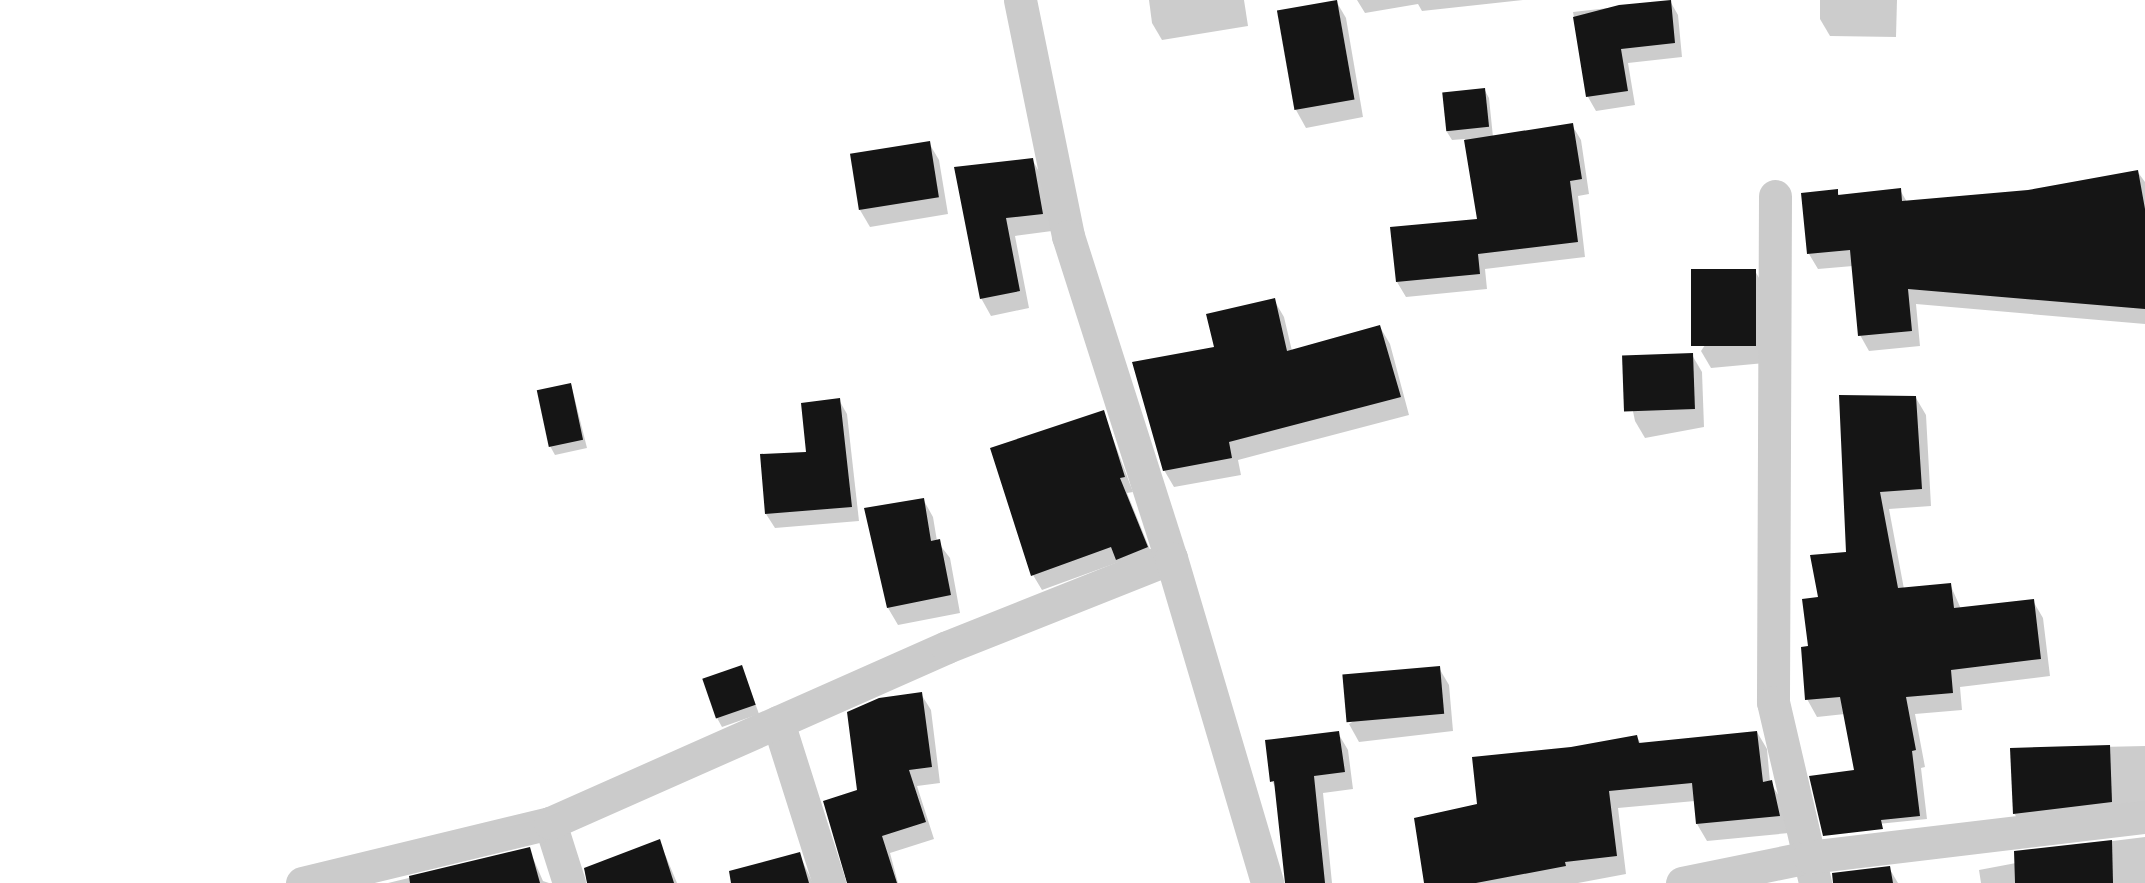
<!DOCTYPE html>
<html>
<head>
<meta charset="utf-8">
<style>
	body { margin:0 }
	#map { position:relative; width:2145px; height:883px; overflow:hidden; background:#fff; font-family:Commissioner,sans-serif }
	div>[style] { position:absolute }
	.shadow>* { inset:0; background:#0003 }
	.building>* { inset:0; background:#151515; transform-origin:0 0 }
	.minor>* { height:33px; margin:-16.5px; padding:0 16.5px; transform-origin:16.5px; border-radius:16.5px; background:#cbcbcb }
	.tertiary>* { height:33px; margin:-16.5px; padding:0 16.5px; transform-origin:16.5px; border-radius:16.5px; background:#cbcbcb }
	span { translate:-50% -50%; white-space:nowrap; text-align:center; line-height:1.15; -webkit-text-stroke:6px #fff; paint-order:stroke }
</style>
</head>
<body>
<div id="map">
	<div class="shadow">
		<i style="clip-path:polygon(1149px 0,1244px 0,1248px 26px,1162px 40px,1152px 23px)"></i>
		<i style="clip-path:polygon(1357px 0,1523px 0,1422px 11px,1418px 4px,1365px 13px)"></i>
		<i style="clip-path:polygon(1820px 0,1897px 0,1896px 37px,1830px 36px,1820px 19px)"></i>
		<i style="clip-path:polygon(1336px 1px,1346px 18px,1363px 117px,1306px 128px,1296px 110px)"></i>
		<i style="clip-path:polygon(1670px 1px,1678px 15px,1682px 57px,1628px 63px,1635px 105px,1596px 111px,1588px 97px,1573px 12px)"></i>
		<i style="clip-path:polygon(1484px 89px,1489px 98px,1493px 137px,1572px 125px,1581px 140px,1589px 194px,1578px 196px,1585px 257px,1485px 269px,1487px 289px,1406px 297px,1397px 282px,1479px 220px,1465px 139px,1452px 140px,1447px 132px)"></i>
		<i style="clip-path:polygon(929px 143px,939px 160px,948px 214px,870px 227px,860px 210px)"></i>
		<i style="clip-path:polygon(1032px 159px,1042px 177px,1052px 231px,1015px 236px,1029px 308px,991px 316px,981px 298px,956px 168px)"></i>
		<i style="clip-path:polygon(2137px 171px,2145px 182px,2145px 324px,1916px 304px,1920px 346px,1869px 351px,1860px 335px,1853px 266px,1818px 269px,1809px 254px,1803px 195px,1837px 191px,1840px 197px,1900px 190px,1907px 202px,2028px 192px)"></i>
		<i style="clip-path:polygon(1755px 271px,1765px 288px,1765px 363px,1711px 368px,1701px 351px)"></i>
		<i style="clip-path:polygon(1274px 300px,1284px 317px,1292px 351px,1380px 327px,1390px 344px,1409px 415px,1238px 460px,1241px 475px,1174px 487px,1164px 470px,1215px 348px)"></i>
		<i style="clip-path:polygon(1692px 355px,1702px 372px,1704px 427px,1645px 438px,1635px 421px,1624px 368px)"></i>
		<i style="clip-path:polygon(571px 384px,587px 448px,555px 455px,550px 446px)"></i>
		<i style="clip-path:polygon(1916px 398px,1926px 415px,1931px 506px,1889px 509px,1904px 589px,1950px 584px,1961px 609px,2033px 601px,2043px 618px,2050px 676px,1960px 687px,1962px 710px,1915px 714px,1925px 767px,1921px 768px,1927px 819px,1829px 829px,1856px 771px,1845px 714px,1817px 717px,1807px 699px,1810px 648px,1820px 598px,1847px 554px)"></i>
		<i style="clip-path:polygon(839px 400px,847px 414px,859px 521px,775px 528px,766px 514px)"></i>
		<i style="clip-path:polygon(1103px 412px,1133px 492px,1127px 493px,1155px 562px,1119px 562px,1042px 590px,1033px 575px)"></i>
		<i style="clip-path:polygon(923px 499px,933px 517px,937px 541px,950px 558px,960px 613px,898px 625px,888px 608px)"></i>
		<i style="clip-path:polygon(742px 667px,759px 714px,722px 727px,717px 718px)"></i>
		<i style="clip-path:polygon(1439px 668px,1449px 685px,1453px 731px,1359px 742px,1349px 724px)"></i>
		<i style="clip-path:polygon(921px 694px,931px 710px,940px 783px,917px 786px,934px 839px,890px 853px,898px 883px,847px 883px,859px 791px)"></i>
		<i style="clip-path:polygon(1757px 732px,1767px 749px,1770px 782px,1781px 799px,1789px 833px,1707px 841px,1697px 824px,1695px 801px,1618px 808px,1626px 874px,1578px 883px,1426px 883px,1478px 805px,1571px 749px,1637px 737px,1641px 744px)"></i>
		<i style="clip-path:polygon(1338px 733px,1348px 750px,1353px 789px,1323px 793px,1332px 883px,1287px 883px,1277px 790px,1272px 781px)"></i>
		<i style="clip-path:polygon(2145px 746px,2145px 816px,2024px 830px,2014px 813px,2012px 749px)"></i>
		<i style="clip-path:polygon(2145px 837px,2145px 883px,1981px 883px,1979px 870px,2016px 863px,2016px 853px)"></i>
		<i style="clip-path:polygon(659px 840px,677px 883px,588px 883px)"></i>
		<i style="clip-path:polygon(529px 849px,543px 881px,549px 883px,388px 883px)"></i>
		<i style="clip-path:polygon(799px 854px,813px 883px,760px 883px)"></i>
		<i style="clip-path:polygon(1889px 868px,1898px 883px,1834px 883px)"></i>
	</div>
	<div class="building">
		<i style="left:1337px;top:0;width:101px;height:61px;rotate:80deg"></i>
		<i style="clip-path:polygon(1671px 0,1675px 43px,1621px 49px,1628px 91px,1586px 97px,1573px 17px,1619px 5px)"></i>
		<i style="left:1485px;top:88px;width:39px;height:43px;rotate:84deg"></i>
		<i style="clip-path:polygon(1573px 123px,1582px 179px,1570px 181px,1578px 242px,1478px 254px,1480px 274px,1396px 282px,1390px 227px,1477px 219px,1464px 140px)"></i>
		<i style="left:930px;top:141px;width:57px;height:81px;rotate:81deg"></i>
		<i style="clip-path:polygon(1033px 158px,1043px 214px,1006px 218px,1020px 291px,980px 299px,954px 167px)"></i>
		<i style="clip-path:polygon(2138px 170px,2145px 209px,2145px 309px,1908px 289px,1912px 331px,1858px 336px,1850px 250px,1807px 254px,1801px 193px,1838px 189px,1838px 195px,1901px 188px,1902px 201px,2028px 190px)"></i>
		<i style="left:1756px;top:269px;width:77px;height:65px;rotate:90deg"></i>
		<i style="clip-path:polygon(1275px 298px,1287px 351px,1380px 325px,1401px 397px,1229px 442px,1232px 458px,1163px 471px,1132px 362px,1214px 347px,1206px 314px)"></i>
		<i style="left:1693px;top:353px;width:56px;height:71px;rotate:88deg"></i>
		<i style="left:571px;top:383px;width:58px;height:35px;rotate:78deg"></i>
		<i style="clip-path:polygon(1839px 395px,1916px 396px,1922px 489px,1880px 492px,1898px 588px,1951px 583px,1954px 608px,2034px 599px,2041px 659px,1951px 670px,1953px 693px,1906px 697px,1916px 750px,1912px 751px,1920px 816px,1881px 820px,1883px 829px,1823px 836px,1809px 776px,1854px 770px,1840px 697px,1805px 700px,1801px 647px,1808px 646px,1802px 599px,1818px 597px,1810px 555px,1846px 552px)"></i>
		<i style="clip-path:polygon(840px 398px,852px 507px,765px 514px,760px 454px,806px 452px,801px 403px)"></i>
		<i style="clip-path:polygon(1104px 410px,1125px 477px,1120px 478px,1148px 547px,1116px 560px,1111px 547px,1031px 576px,990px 448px)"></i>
		<i style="clip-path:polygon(924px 498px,931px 541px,940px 539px,951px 595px,887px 608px,864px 508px)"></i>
		<i style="left:742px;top:665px;width:42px;height:42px;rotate:71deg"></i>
		<i style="left:1440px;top:666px;width:48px;height:98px;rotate:85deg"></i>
		<i style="clip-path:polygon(922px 692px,932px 767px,909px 770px,926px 822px,882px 836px,897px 883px,847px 883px,823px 801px,857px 790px,847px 712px,879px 698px)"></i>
		<i style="clip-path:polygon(1339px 731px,1345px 772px,1314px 776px,1325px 883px,1285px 883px,1274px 781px,1270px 782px,1265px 740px)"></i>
		<i style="clip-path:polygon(1757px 731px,1763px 782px,1772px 780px,1780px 816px,1696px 824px,1692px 783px,1609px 791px,1617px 856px,1565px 862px,1566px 866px,1476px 883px,1424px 883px,1414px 818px,1477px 804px,1472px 757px,1571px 747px,1637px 735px,1639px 743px)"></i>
		<i style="clip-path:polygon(2110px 745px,2112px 802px,2013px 814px,2010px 748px)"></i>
		<i style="clip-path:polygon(660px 839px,674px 883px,587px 883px,584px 868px)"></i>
		<i style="clip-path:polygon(2112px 840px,2113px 883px,2015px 883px,2014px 851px)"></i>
		<i style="clip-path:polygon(530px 847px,540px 883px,410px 883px,409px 876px)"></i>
		<i style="clip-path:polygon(800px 852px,809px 883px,731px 883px,729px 871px)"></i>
		<i style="clip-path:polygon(1890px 866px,1893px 883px,1833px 883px,1832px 873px)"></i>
	</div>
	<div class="minor">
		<i style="left:1775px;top:196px;width:506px;rotate:90.23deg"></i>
		<i style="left:1773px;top:702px;width:186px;rotate:76.9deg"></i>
		<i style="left:778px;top:722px;width:169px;rotate:72.4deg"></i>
		<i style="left:550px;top:823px;width:63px;rotate:72.4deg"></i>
		<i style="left:302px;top:883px;width:255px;rotate:-13.6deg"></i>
		<i style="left:550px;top:823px;width:434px;rotate:-23.9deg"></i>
		<i style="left:947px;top:647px;width:241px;rotate:-21.7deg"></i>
	</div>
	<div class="tertiary">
		<i style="left:1020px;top:0;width:241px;rotate:78.5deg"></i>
		<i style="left:1068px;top:236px;width:338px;rotate:72.3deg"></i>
		<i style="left:1171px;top:558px;width:339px;rotate:73.5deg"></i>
		<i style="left:1682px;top:883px;width:130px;rotate:-11.6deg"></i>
		<i style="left:1809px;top:857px;width:338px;rotate:-6.8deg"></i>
	</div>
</div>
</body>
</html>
